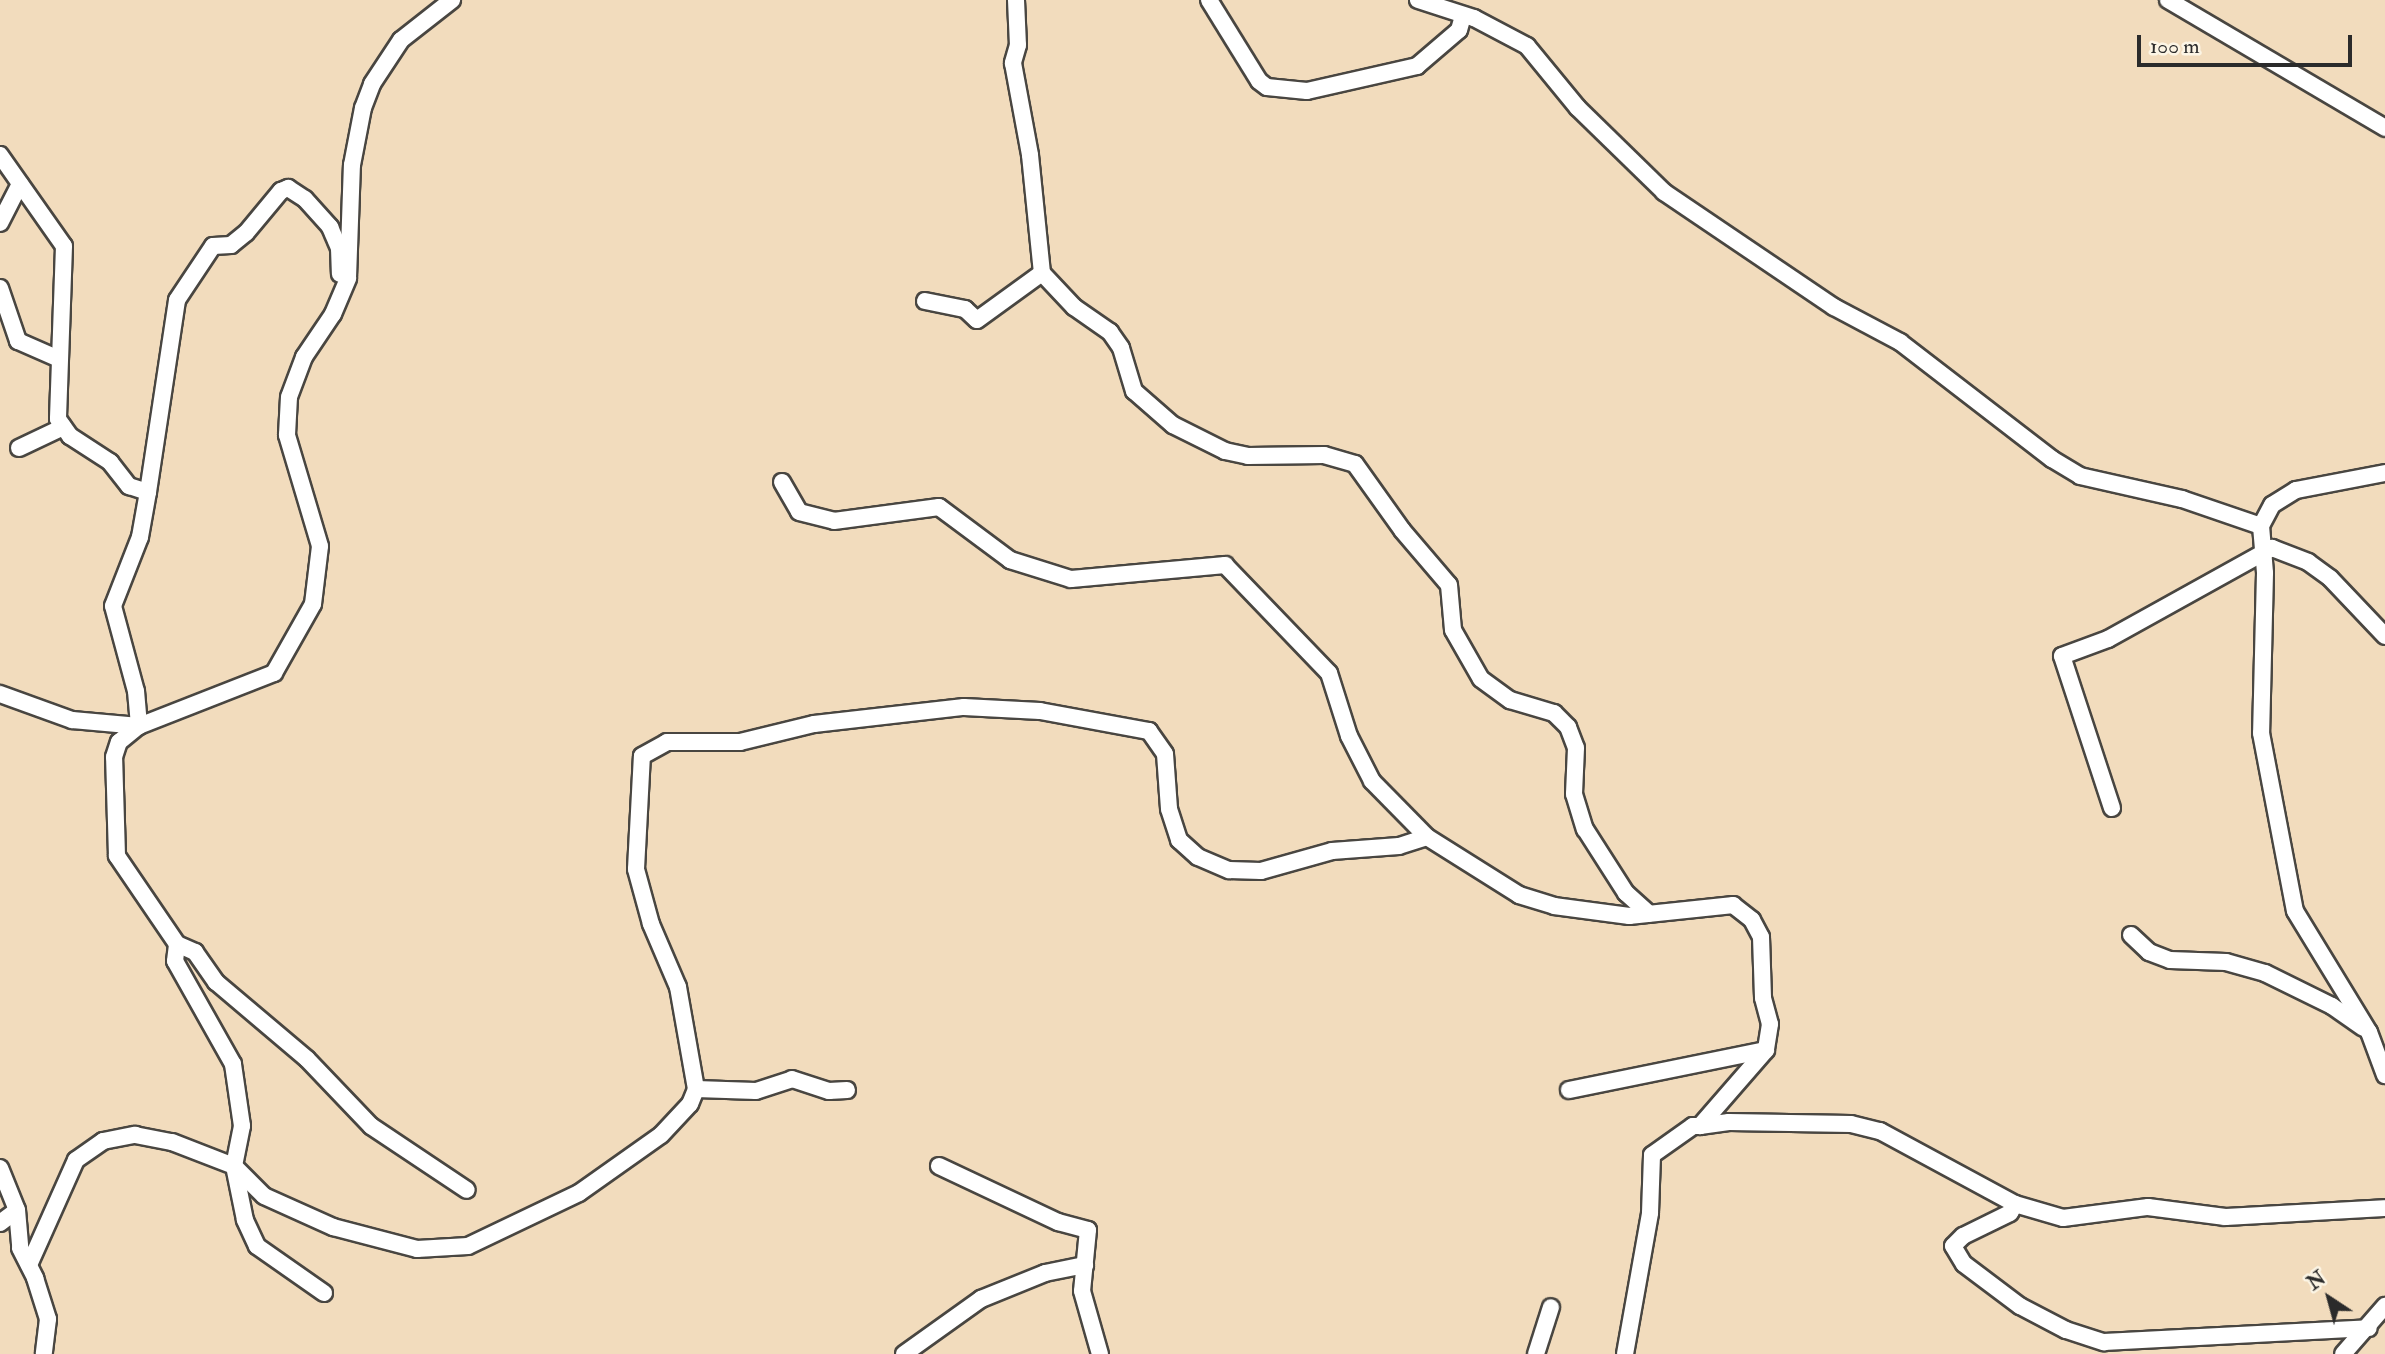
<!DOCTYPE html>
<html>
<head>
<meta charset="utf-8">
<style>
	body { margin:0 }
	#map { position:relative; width:2385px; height:1354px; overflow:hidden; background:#f2dcbd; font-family:"IM FELL Double Pica",serif }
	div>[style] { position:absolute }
	.roads { filter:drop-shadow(2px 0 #494641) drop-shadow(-2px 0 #494641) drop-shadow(0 2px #494641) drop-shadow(0 -2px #494641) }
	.minor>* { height:16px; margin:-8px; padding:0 8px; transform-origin:8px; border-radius:8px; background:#fff }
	span { translate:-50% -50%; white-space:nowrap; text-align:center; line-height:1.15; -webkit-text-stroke:5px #fcf5e5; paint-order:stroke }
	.north { position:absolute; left:2294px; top:1263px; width:70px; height:70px; -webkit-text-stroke:5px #fcf5e5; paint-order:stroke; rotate:324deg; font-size:19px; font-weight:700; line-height:28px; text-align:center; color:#2b2b2b }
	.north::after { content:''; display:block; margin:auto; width:24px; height:32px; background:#2b2b2b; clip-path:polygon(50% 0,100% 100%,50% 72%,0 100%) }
	.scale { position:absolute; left:2137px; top:35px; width:215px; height:32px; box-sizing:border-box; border:4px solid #2b2b2b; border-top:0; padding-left:9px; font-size:21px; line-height:24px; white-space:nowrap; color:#2b2b2b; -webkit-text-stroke:5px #fcf5e5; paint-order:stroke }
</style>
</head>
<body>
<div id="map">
	<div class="roads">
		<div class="minor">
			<i style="left:1016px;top:0;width:45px;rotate:87.5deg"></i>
			<i style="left:1018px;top:45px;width:19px;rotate:106deg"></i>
			<i style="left:1013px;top:63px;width:94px;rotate:79.5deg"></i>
			<i style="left:1030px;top:155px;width:119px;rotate:84.2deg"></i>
			<i style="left:1042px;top:273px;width:47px;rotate:46.7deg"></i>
			<i style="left:1074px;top:307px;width:44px;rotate:34.8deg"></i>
			<i style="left:1110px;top:332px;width:19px;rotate:55deg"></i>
			<i style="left:1121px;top:348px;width:45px;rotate:73.2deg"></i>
			<i style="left:1134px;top:391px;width:52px;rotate:41.1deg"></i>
			<i style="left:1173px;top:425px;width:58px;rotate:26.6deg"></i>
			<i style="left:1225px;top:451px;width:24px;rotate:12deg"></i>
			<i style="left:1248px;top:456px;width:76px;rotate:-0.8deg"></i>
			<i style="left:1324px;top:455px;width:32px;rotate:16deg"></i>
			<i style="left:1355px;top:464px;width:81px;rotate:54.5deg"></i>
			<i style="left:1402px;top:530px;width:72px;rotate:49.5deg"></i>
			<i style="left:1449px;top:585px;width:45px;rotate:84.9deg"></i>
			<i style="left:1453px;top:630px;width:56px;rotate:60.3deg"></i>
			<i style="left:1481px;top:679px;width:36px;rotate:36deg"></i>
			<i style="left:1510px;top:700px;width:46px;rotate:16.5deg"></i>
			<i style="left:1554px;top:713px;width:20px;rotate:45deg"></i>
			<i style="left:1568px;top:727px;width:22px;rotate:69deg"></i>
			<i style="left:1576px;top:748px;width:46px;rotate:92.5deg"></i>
			<i style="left:1574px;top:794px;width:37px;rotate:73deg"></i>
			<i style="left:1585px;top:829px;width:76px;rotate:57.4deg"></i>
			<i style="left:1626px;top:893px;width:31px;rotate:42deg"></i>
			<i style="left:1209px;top:0;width:95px;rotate:58.3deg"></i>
			<i style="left:1259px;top:81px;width:10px;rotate:37deg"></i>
			<i style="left:1267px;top:87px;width:40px;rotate:5.7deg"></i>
			<i style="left:1307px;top:91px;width:113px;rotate:-12.8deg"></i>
			<i style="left:1417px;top:66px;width:55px;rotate:-40.6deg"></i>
			<i style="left:1459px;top:30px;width:15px;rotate:-74deg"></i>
			<i style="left:1418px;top:0;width:59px;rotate:17.8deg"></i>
			<i style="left:1474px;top:18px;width:60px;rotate:27.8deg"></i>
			<i style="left:1527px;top:46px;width:80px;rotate:50.6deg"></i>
			<i style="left:1578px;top:108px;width:120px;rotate:44.3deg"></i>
			<i style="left:1664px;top:192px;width:205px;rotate:34.1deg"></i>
			<i style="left:1834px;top:307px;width:75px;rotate:27.9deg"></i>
			<i style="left:1900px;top:342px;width:192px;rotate:37.6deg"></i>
			<i style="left:2052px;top:459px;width:33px;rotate:31deg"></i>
			<i style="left:2080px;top:476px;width:105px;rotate:12.7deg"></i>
			<i style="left:2182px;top:499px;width:83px;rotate:18.9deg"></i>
			<i style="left:2168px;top:0;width:252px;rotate:30.5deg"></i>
			<i style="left:0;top:155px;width:111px;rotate:54.9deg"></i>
			<i style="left:64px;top:246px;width:173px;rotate:92deg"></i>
			<i style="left:58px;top:419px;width:21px;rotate:55deg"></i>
			<i style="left:70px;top:436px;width:48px;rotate:33deg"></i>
			<i style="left:110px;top:462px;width:31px;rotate:52deg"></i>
			<i style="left:129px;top:486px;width:20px;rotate:18deg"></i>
			<i style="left:148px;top:492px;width:46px;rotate:100.1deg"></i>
			<i style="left:140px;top:537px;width:74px;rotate:111.4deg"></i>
			<i style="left:113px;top:606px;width:88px;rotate:74.9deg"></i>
			<i style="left:136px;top:691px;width:35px;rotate:85deg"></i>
			<i style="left:139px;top:726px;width:67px;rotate:-174.9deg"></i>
			<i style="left:72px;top:720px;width:77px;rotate:-160.1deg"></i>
			<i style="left:0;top:223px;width:44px;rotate:-62.9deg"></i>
			<i style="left:0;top:288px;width:56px;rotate:71.2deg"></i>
			<i style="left:18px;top:341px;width:43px;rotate:23.6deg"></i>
			<i style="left:925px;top:301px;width:41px;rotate:11.3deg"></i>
			<i style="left:965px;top:309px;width:16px;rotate:43deg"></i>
			<i style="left:977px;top:320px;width:80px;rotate:-35.9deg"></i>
			<i style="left:19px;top:448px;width:49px;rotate:-25.5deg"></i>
			<i style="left:2385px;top:473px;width:91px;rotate:169.2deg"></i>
			<i style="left:2296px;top:490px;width:28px;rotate:148deg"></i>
			<i style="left:2272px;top:505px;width:24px;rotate:118deg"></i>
			<i style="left:2261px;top:526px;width:47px;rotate:85.1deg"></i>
			<i style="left:2265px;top:573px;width:160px;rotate:91.4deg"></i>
			<i style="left:2261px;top:733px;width:181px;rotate:79.2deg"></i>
			<i style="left:2295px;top:911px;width:142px;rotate:58.6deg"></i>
			<i style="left:2369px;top:1032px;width:46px;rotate:69.6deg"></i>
			<i style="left:782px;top:482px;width:34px;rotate:60deg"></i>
			<i style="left:799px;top:512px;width:36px;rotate:14deg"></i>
			<i style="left:834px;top:521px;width:106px;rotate:-7.6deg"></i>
			<i style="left:939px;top:507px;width:89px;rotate:36.7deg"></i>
			<i style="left:1010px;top:560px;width:64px;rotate:17.3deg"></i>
			<i style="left:1071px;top:579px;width:155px;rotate:-5.2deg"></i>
			<i style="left:1225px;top:565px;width:150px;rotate:46.1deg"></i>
			<i style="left:1329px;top:673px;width:66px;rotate:72.4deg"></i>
			<i style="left:1349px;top:736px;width:51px;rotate:62.9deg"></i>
			<i style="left:1372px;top:781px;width:78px;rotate:45.5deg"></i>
			<i style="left:148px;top:492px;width:194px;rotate:-81.4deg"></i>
			<i style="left:177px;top:300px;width:65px;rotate:-56.3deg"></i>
			<i style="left:213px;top:246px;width:18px;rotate:-3deg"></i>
			<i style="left:231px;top:245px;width:19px;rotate:-39deg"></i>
			<i style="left:246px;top:233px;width:55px;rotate:-50.2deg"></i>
			<i style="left:281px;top:191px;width:8px;rotate:-23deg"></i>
			<i style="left:288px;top:188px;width:20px;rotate:33deg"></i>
			<i style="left:305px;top:199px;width:38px;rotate:48deg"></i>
			<i style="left:330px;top:227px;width:23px;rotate:67deg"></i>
			<i style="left:339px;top:248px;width:26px;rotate:88deg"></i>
			<i style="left:2112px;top:808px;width:160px;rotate:-108.2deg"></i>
			<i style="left:2062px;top:656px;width:49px;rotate:-20.3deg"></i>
			<i style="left:2108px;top:639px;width:188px;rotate:-29deg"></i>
			<i style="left:2272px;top:548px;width:39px;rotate:21deg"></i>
			<i style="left:2308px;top:562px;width:27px;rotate:36deg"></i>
			<i style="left:2330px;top:578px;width:80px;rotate:46.5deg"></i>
			<i style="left:2131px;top:935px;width:25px;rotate:43deg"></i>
			<i style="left:2149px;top:952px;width:22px;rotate:21deg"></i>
			<i style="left:2170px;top:960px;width:56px;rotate:2deg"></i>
			<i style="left:2226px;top:962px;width:41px;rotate:15.8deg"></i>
			<i style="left:2265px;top:973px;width:75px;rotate:26.2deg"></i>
			<i style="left:2332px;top:1006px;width:38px;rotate:35deg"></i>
			<i style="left:177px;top:944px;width:20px;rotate:24deg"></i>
			<i style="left:195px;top:952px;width:37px;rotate:55deg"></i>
			<i style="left:216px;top:982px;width:119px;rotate:40.2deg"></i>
			<i style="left:307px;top:1059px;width:93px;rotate:46.3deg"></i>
			<i style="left:371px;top:1126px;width:115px;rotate:33.7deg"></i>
			<i style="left:696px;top:1089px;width:60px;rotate:1.9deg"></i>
			<i style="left:756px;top:1091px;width:38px;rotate:-18deg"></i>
			<i style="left:792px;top:1079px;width:39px;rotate:18deg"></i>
			<i style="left:829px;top:1091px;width:18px;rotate:-3deg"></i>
			<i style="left:1569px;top:1090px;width:201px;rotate:-11.5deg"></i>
			<i style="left:939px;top:1166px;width:132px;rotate:25.2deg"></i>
			<i style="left:1058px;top:1222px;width:31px;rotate:15deg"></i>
			<i style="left:1088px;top:1230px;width:61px;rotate:95.6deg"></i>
			<i style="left:1082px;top:1291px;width:66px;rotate:74.1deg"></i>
			<i style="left:0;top:1168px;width:45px;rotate:68deg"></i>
			<i style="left:17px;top:1210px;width:38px;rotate:85deg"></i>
			<i style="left:20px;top:1248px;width:34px;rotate:63deg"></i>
			<i style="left:35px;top:1278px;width:43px;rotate:72.4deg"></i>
			<i style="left:48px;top:1319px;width:35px;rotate:97deg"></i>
			<i style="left:2015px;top:1204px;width:10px;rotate:119deg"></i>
			<i style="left:2010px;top:1213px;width:52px;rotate:153.9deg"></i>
			<i style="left:1963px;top:1236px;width:14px;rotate:135deg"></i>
			<i style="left:1953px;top:1246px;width:21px;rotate:59deg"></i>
			<i style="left:1964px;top:1264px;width:70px;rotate:36.9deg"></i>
			<i style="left:2020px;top:1306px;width:52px;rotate:27.6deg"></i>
			<i style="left:2066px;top:1330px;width:40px;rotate:18deg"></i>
			<i style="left:2104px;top:1342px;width:265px;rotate:-3deg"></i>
			<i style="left:0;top:1223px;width:21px;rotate:-37deg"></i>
			<i style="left:29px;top:1265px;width:115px;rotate:-65.9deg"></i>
			<i style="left:76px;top:1160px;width:33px;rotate:-35deg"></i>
			<i style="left:103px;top:1141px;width:33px;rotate:-11deg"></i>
			<i style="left:135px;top:1135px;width:38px;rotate:11deg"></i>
			<i style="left:172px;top:1142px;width:66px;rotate:21.2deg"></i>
			<i style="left:234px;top:1166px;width:42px;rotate:45deg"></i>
			<i style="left:264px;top:1196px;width:76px;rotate:24.2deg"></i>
			<i style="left:333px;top:1227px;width:87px;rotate:14.7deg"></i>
			<i style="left:417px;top:1249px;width:51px;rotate:-3.4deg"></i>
			<i style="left:468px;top:1246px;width:123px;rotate:-25.5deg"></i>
			<i style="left:579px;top:1193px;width:100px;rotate:-35.3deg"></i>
			<i style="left:661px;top:1135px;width:42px;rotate:-46.9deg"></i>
			<i style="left:690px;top:1104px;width:16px;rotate:-68deg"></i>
			<i style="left:696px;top:1089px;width:104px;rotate:-100deg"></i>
			<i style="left:678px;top:987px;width:69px;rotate:-113.2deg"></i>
			<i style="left:651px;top:924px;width:57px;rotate:-105.3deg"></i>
			<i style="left:636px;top:869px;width:113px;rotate:-87deg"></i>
			<i style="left:642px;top:756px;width:29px;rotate:-29deg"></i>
			<i style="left:667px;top:742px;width:73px"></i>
			<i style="left:740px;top:742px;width:76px;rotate:-13.7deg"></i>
			<i style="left:814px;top:724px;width:151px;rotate:-6.5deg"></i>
			<i style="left:964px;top:707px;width:76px;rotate:3deg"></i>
			<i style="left:1040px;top:711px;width:111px;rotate:10.4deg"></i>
			<i style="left:1149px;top:731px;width:28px;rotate:55deg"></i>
			<i style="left:1165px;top:754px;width:55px;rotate:85.8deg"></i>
			<i style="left:1169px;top:809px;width:33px;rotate:72deg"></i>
			<i style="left:1179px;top:840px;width:25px;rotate:42deg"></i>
			<i style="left:1198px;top:857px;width:34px;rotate:23deg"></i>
			<i style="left:1229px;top:870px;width:32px;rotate:2deg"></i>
			<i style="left:1261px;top:871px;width:74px;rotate:-15.7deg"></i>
			<i style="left:1332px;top:851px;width:67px;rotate:-4.3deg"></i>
			<i style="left:1399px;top:846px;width:29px;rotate:-18deg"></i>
			<i style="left:1427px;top:837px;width:109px;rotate:32.2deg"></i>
			<i style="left:1519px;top:895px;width:37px;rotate:17deg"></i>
			<i style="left:1554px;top:906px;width:76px;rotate:7.6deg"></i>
			<i style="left:1629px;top:916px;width:105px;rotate:-6deg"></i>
			<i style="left:1733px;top:905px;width:24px;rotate:38deg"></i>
			<i style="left:1752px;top:920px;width:19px;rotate:62deg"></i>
			<i style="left:1761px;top:937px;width:61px;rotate:88.1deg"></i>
			<i style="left:1763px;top:998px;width:27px;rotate:75deg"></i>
			<i style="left:1770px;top:1024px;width:26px;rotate:99deg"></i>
			<i style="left:1766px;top:1050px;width:101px;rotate:131deg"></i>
			<i style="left:1700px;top:1126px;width:29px;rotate:-8deg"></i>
			<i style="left:1729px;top:1122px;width:122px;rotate:0.9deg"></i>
			<i style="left:1851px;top:1124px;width:30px;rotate:14deg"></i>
			<i style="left:1880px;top:1131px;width:153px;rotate:28.4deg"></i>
			<i style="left:2015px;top:1204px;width:50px;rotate:16.3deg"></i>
			<i style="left:2063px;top:1218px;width:86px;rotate:-7.4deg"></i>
			<i style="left:2148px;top:1207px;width:78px;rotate:7.4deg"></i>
			<i style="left:2225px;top:1217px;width:160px;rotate:-3.2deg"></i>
			<i style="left:324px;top:1293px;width:82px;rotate:-145deg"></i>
			<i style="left:257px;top:1246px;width:29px;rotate:-115deg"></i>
			<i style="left:245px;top:1220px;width:55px;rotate:-101.5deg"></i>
			<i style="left:234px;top:1166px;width:41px;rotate:-78.7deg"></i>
			<i style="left:242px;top:1126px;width:63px;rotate:-98.3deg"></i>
			<i style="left:233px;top:1064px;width:118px;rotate:-119.4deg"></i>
			<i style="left:175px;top:961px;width:17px;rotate:-83deg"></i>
			<i style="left:177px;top:944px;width:107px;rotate:-124.3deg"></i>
			<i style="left:117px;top:856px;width:99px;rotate:-91.7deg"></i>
			<i style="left:114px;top:757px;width:16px;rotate:-72deg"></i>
			<i style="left:119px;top:742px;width:26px;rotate:-39deg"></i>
			<i style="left:139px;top:726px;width:145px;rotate:-21.4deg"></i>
			<i style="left:274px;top:673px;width:79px;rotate:-60.5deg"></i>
			<i style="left:313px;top:604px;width:58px;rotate:-83.1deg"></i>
			<i style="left:320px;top:546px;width:116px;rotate:-106.6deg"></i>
			<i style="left:287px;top:435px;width:38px;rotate:-87deg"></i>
			<i style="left:289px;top:397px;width:43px;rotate:-69.4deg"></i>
			<i style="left:304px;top:357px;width:52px;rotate:-56deg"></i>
			<i style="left:333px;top:314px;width:39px;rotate:-67deg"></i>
			<i style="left:348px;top:278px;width:113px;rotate:-88deg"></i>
			<i style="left:352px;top:165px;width:58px;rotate:-79.1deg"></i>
			<i style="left:363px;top:108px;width:26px;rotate:-69deg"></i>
			<i style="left:372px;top:84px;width:53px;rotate:-56.6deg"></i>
			<i style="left:401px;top:40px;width:65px;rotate:-38.1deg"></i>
			<i style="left:904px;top:1354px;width:95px;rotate:-35.5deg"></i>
			<i style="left:981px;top:1299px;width:69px;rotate:-22.1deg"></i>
			<i style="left:1045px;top:1273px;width:41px;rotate:-11.3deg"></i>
			<i style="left:1536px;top:1354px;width:49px;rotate:-72.3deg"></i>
			<i style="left:1625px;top:1354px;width:143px;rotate:-79.9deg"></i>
			<i style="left:1650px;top:1213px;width:58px;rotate:-88deg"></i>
			<i style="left:1652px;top:1155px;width:50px;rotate:-35.3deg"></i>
			<i style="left:1693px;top:1126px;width:7px"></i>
			<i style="left:2343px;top:1354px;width:64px;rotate:-48.8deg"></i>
		</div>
	</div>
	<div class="north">N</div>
	<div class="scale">100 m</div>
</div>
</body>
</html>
